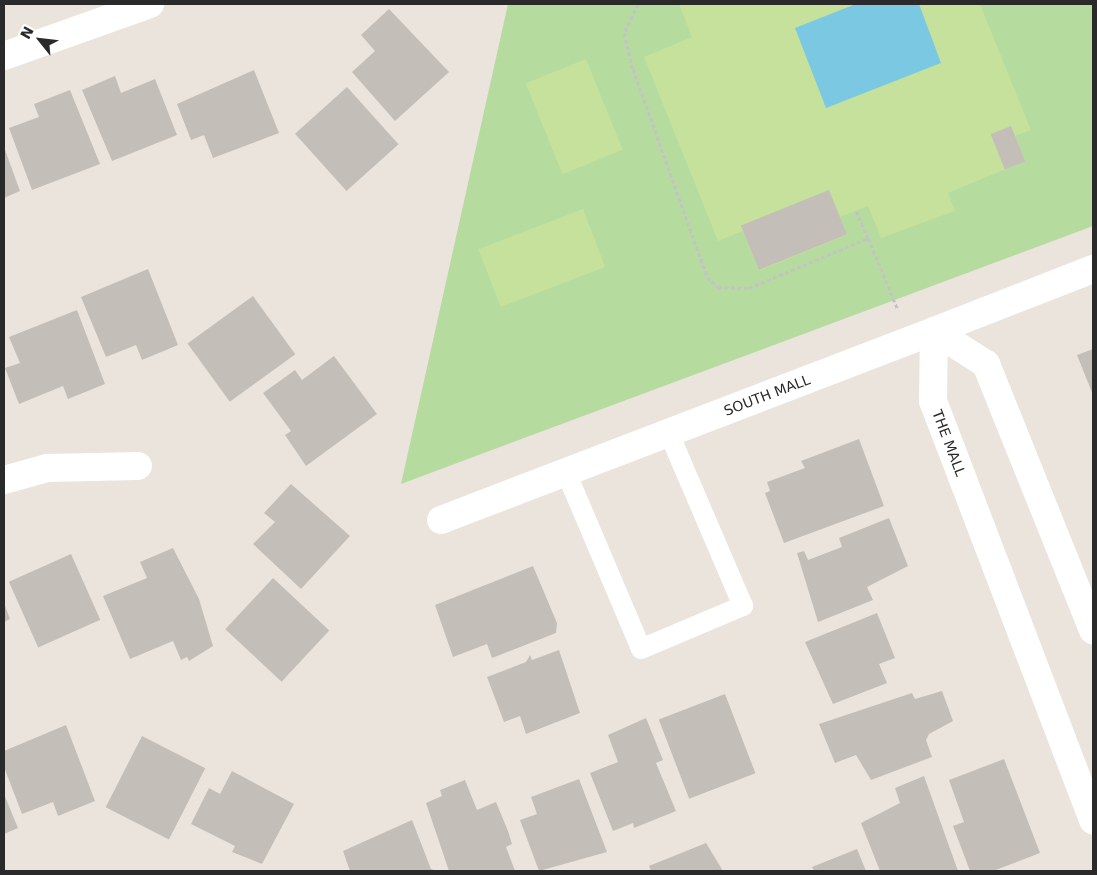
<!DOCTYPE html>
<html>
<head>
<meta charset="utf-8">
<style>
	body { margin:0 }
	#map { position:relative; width:1097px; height:875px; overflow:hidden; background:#eae4dd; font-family:"DejaVu Sans",sans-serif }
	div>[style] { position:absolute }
	.green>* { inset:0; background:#b5db9f }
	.pitch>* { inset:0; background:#c5e19c; transform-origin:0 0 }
	.water>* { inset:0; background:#7bc8e2 }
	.building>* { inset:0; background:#c3bfb8; transform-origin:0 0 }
	.path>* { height:3px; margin-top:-1.5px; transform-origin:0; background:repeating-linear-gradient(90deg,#c3c3c3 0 4px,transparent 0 6.5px) }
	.service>* { height:20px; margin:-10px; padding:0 10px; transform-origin:10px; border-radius:10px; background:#fff }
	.minor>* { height:28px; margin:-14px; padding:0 14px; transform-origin:14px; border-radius:14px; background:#fff }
	.tertiary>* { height:28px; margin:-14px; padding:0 14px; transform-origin:14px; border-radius:14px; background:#fff }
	span { translate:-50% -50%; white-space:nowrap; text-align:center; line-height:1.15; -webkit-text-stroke:5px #fff; paint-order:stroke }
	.street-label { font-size:14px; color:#2a2a2a }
	.frame { position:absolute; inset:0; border:5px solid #2a2a2a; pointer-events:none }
	.north { position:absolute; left:15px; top:15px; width:50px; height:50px; -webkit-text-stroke:4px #fff; paint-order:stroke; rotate:299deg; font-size:14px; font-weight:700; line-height:20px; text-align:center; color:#2a2a2a }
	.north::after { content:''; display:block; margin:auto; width:18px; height:22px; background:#2a2a2a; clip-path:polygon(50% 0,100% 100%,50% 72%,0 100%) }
</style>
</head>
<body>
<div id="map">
	<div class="green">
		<i style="clip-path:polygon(508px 4px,1093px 4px,1093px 226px,401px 484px)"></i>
	</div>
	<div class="pitch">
		<i style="clip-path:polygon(679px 4px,980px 4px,1031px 130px,1015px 136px,1025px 161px,948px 193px,955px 211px,881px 238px,868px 206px,840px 217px,847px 235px,759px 271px,743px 231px,718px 241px,644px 57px,692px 37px)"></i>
		<i style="left:586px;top:59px;width:98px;height:65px;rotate:68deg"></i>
		<i style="left:583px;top:209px;width:62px;height:112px;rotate:69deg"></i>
	</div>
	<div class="water">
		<i style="clip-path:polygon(856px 4px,919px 4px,941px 63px,826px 108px,795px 28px)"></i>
	</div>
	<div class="building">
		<i style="clip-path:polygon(389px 9px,449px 72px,395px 121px,352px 72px,375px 51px,361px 35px)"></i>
		<i style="clip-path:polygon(254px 70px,279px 133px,213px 158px,204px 135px,191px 140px,177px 104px)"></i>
		<i style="clip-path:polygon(115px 76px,121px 93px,155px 79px,177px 135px,112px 161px,82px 90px)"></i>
		<i style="left:347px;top:87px;width:77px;height:70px;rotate:48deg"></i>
		<i style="clip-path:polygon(70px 90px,100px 164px,32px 190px,9px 128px,39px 117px,34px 104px)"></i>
		<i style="left:1011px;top:126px;width:38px;height:22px;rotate:68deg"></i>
		<i style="clip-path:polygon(4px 147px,20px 191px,4px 198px)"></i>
		<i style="left:829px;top:190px;width:48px;height:95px;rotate:68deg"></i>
		<i style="clip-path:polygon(148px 269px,178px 345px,142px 360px,136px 345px,106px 357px,81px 297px)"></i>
		<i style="left:253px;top:296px;width:72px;height:81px;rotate:54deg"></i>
		<i style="clip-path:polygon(77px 310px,105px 384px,68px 399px,63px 386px,19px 404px,5px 368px,20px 363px,9px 337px)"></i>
		<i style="clip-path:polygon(1093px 349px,1093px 395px,1077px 355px)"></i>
		<i style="clip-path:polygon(334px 356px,377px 414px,306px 466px,285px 435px,291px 431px,263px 393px,295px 370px,302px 380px)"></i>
		<i style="clip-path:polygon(859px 439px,884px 506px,784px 543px,765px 493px,770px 491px,767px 482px,805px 468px,801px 461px)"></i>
		<i style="clip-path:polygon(291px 484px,350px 536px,301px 589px,253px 544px,275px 522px,264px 513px)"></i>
		<i style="clip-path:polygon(889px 518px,908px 566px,867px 587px,873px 600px,818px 622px,797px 553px,804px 551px,808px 560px,842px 547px,839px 538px)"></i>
		<i style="clip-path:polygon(173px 548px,199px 599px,213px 646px,189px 661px,187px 657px,181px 660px,173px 641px,130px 659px,103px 596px,147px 578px,140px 562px)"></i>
		<i style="left:71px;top:554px;width:72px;height:68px;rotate:66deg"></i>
		<i style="clip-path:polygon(533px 566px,557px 623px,556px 633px,492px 658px,487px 644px,453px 657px,435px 605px)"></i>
		<i style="left:273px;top:578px;width:77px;height:70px;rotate:43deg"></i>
		<i style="clip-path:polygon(4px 603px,10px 619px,4px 622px)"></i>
		<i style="clip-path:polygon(877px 613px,895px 658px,879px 664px,887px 683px,833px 704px,805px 642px)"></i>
		<i style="clip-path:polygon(559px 650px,580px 713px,526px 734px,520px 716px,504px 722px,487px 677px,526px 662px,530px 655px,532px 660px)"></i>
		<i style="clip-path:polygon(942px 691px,953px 721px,929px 734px,926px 740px,932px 757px,871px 780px,856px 755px,835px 763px,819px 724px,912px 693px,915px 699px)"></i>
		<i style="left:725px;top:694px;width:85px;height:71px;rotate:69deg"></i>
		<i style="clip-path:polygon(646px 718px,663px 760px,656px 763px,676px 811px,634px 828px,633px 823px,613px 831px,590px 773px,618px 762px,608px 735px)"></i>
		<i style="clip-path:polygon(66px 725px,95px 801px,58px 816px,53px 802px,22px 814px,4px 767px,4px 751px)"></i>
		<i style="left:142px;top:736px;width:71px;height:80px;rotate:27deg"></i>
		<i style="clip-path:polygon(1004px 759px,1040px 853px,993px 871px,970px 871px,953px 826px,964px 822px,949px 780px)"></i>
		<i style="clip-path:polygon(232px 771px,294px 804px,262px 864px,232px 852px,235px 846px,191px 824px,209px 788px,220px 794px)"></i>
		<i style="clip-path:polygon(924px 776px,958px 871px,880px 871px,861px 823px,900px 803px,895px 788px)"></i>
		<i style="clip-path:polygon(579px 779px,607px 852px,539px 871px,520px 820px,537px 814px,531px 797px)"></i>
		<i style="clip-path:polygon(465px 780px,477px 810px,496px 802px,508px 831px,512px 844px,506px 847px,515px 871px,449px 871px,426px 803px,442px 796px,440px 790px)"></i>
		<i style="clip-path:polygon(4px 794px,18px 828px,4px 834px)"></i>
		<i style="clip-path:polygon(412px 820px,431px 869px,436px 871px,350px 871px,343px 851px)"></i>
		<i style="clip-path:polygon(706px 843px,723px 871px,651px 871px,649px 866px)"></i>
		<i style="clip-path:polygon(857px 849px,866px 871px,814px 871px,812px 867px)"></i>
	</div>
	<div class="path">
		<i style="left:638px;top:4px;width:32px;rotate:116deg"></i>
		<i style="left:624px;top:33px;width:37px;rotate:76deg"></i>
		<i style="left:633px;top:69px;width:221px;rotate:70.4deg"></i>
		<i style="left:707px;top:277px;width:15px;rotate:42deg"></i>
		<i style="left:718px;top:287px;width:31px;rotate:2deg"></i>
		<i style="left:749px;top:288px;width:129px;rotate:-22.8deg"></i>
		<i style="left:868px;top:238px;width:78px;rotate:67.4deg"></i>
		<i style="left:856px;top:211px;width:30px;rotate:66deg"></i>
	</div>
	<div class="service">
		<i style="left:566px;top:472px;width:192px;rotate:67deg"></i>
		<i style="left:641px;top:649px;width:111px;rotate:-22.9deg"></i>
		<i style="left:743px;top:606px;width:188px;rotate:-113.2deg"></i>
	</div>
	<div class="minor">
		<i style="left:4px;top:56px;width:155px;rotate:-19.6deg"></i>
		<i style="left:4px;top:480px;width:45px;rotate:-15.6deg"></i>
		<i style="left:47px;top:468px;width:91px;rotate:-1.3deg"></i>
		<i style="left:441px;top:520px;width:528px;rotate:-20.98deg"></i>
	</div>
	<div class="tertiary">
		<i style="left:934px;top:331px;width:70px;rotate:90.8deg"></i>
		<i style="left:933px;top:401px;width:449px;rotate:69.1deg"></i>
		<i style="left:934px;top:331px;width:62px;rotate:32.4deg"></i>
		<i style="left:986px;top:364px;width:287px;rotate:68.1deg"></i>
		<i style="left:934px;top:331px;width:171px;rotate:-21.3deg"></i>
	</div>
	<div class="street-label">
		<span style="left:767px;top:395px;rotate:-21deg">SOUTH MALL</span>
		<span style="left:949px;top:443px;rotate:69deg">THE MALL</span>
	</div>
	<div class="frame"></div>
	<div class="north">N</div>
</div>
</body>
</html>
